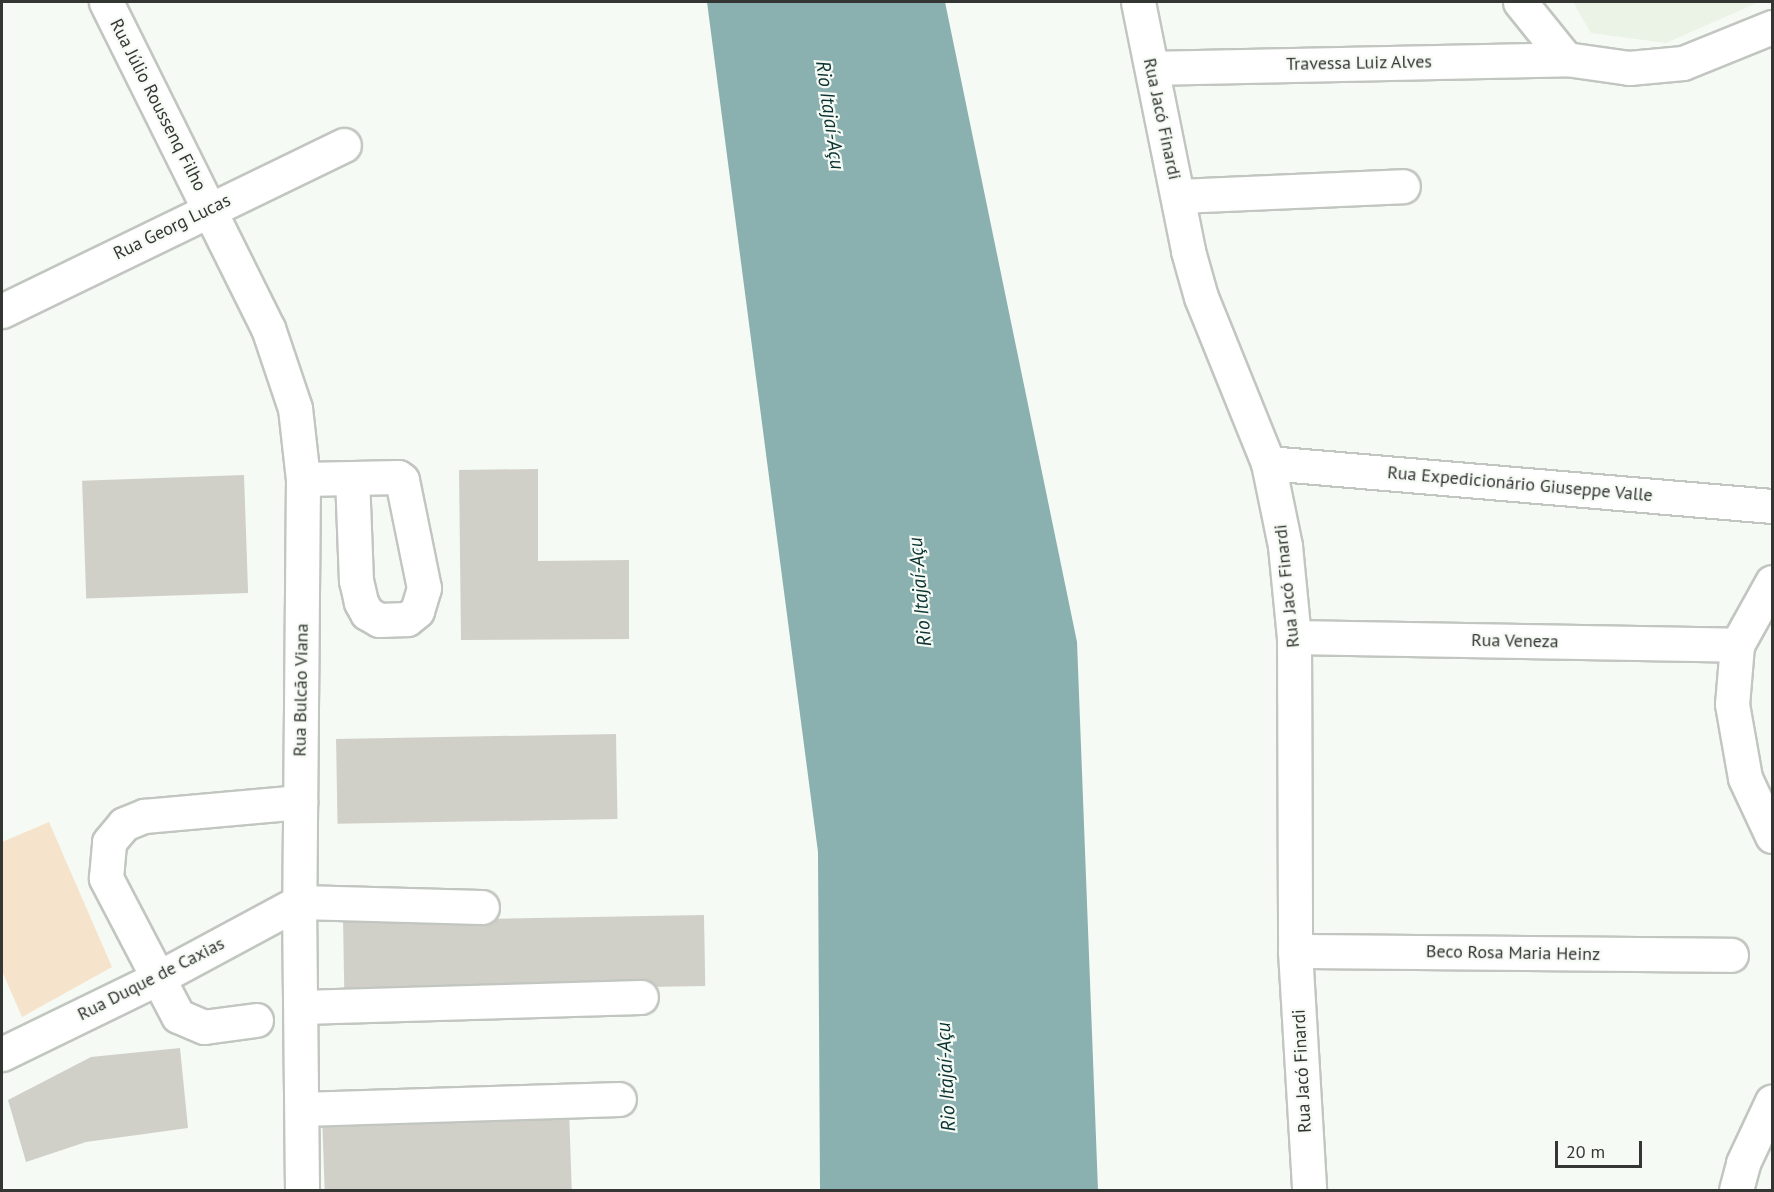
<!DOCTYPE html>
<html>
<head>
<meta charset="utf-8">
<style>
	body { margin:0 }
	#map { position:relative; width:1774px; height:1192px; overflow:hidden; background:#f6faf4; font-family:"PT Sans",sans-serif }
	div>[style] { position:absolute }
	.built>* { inset:0; background:#eaf3e6 }
	.green>* { inset:0; background:#f6e3cb }
	.water>* { inset:0; background:#8ab0af }
	.building>* { inset:0; background:#d0d0c9; transform-origin:0 0 }
	.roads { filter:drop-shadow(2px 0 #c2c6c0) drop-shadow(-2px 0 #c2c6c0) drop-shadow(0 2px #c2c6c0) drop-shadow(0 -2px #c2c6c0) }
	.minor>* { height:33px; margin:-16.5px; padding:0 16.5px; transform-origin:16.5px; border-radius:16.5px; background:#fff }
	span { translate:-50% -50%; white-space:nowrap; text-align:center; line-height:1.15; -webkit-text-stroke:4.5px #f6faf4; paint-order:stroke }
	.street-label { font-size:18px; color:#343633 }
	.water-label { font-size:20px; color:#0a3232; font-style:italic }
	.frame { position:absolute; inset:0; border:3px solid #343633; pointer-events:none }
	.scale { position:absolute; left:1555px; top:1141px; width:87px; height:27px; box-sizing:border-box; border:3px solid #343633; border-top:0; padding-left:8px; font-size:18px; line-height:21px; white-space:nowrap; color:#343633; -webkit-text-stroke:4px #f6faf4; paint-order:stroke }
</style>
</head>
<body>
<div id="map">
	<div class="built">
		<i style="clip-path:polygon(1573px 2px,1759px 2px,1666px 43px,1591px 33px)"></i>
	</div>
	<div class="green">
		<i style="clip-path:polygon(49px 822px,112px 967px,22px 1017px,2px 971px,2px 842px)"></i>
	</div>
	<div class="water">
		<i style="clip-path:polygon(707px 2px,945px 2px,1077px 642px,1098px 1190px,820px 1190px,818px 852px)"></i>
	</div>
	<div class="building">
		<i style="clip-path:polygon(538px 469px,538px 561px,629px 560px,629px 639px,461px 640px,459px 470px)"></i>
		<i style="left:244px;top:475px;width:118px;height:162px;rotate:88deg"></i>
		<i style="left:616px;top:734px;width:85px;height:280px;rotate:89deg"></i>
		<i style="left:704px;top:915px;width:71px;height:361px;rotate:89deg"></i>
		<i style="clip-path:polygon(180px 1048px,188px 1128px,86px 1142px,26px 1162px,8px 1100px,91px 1057px)"></i>
		<i style="left:569px;top:1110px;width:80px;height:247px;rotate:88deg"></i>
	</div>
	<div class="roads">
		<div class="minor">
			<i style="left:106px;top:2px;width:364px;rotate:63.6deg"></i>
			<i style="left:268px;top:328px;width:84px;rotate:71.4deg"></i>
			<i style="left:295px;top:408px;width:71px;rotate:83.6deg"></i>
			<i style="left:303px;top:479px;width:423px;rotate:90.5deg"></i>
			<i style="left:299px;top:902px;width:288px;rotate:89.4deg"></i>
			<i style="left:1138px;top:2px;width:254px;rotate:78.6deg"></i>
			<i style="left:1188px;top:251px;width:48px;rotate:74.2deg"></i>
			<i style="left:1201px;top:297px;width:179px;rotate:68deg"></i>
			<i style="left:1268px;top:463px;width:85px;rotate:78.4deg"></i>
			<i style="left:1285px;top:546px;width:91px;rotate:84.4deg"></i>
			<i style="left:1294px;top:637px;width:314px;rotate:89.8deg"></i>
			<i style="left:1295px;top:951px;width:239px;rotate:86.6deg"></i>
			<i style="left:1520px;top:2px;width:73px;rotate:51.1deg"></i>
			<i style="left:1566px;top:59px;width:64px;rotate:8.1deg"></i>
			<i style="left:1629px;top:68px;width:54px;rotate:-5.3deg"></i>
			<i style="left:1683px;top:63px;width:96px;rotate:-22deg"></i>
			<i style="left:1152px;top:68px;width:414px;rotate:-1.2deg"></i>
			<i style="left:1178px;top:196px;width:225px;rotate:-2.5deg"></i>
			<i style="left:2px;top:311px;width:380px;rotate:-25.9deg"></i>
			<i style="left:1268px;top:463px;width:506px;rotate:4.88deg"></i>
			<i style="left:303px;top:479px;width:49px;rotate:-1.2deg"></i>
			<i style="left:352px;top:478px;width:46px;rotate:-1.2deg"></i>
			<i style="left:398px;top:477px;width:5px;rotate:37deg"></i>
			<i style="left:402px;top:480px;width:110px;rotate:78.5deg"></i>
			<i style="left:424px;top:588px;width:24px;rotate:107deg"></i>
			<i style="left:417px;top:611px;width:13px;rotate:141deg"></i>
			<i style="left:407px;top:619px;width:28px;rotate:178deg"></i>
			<i style="left:379px;top:620px;width:14px;rotate:-150deg"></i>
			<i style="left:367px;top:613px;width:13px;rotate:-119deg"></i>
			<i style="left:361px;top:602px;width:22px;rotate:-103deg"></i>
			<i style="left:356px;top:581px;width:103px;rotate:-92.2deg"></i>
			<i style="left:1772px;top:582px;width:72px;rotate:119.1deg"></i>
			<i style="left:1737px;top:645px;width:59px;rotate:94.8deg"></i>
			<i style="left:1732px;top:704px;width:75px;rotate:80deg"></i>
			<i style="left:1745px;top:778px;width:64px;rotate:65deg"></i>
			<i style="left:1294px;top:637px;width:443px;rotate:1deg"></i>
			<i style="left:1295px;top:951px;width:436px;rotate:0.5deg"></i>
			<i style="left:301px;top:1007px;width:340px;rotate:-1.7deg"></i>
			<i style="left:256px;top:1020px;width:52px;rotate:172.3deg"></i>
			<i style="left:204px;top:1027px;width:28px;rotate:-157deg"></i>
			<i style="left:178px;top:1016px;width:156px;rotate:-117.6deg"></i>
			<i style="left:106px;top:878px;width:36px;rotate:-85deg"></i>
			<i style="left:109px;top:842px;width:23px;rotate:-50deg"></i>
			<i style="left:124px;top:824px;width:22px;rotate:-22deg"></i>
			<i style="left:144px;top:816px;width:157px;rotate:-5.1deg"></i>
			<i style="left:2px;top:1054px;width:174px;rotate:-26deg"></i>
			<i style="left:158px;top:978px;width:160px;rotate:-28.3deg"></i>
			<i style="left:299px;top:902px;width:183px;rotate:1.6deg"></i>
			<i style="left:302px;top:1109px;width:317px;rotate:-1.8deg"></i>
			<i style="left:1736px;top:1190px;width:28px;rotate:-75deg"></i>
			<i style="left:1743px;top:1163px;width:68px;rotate:-64.9deg"></i>
		</div>
	</div>
	<div class="street-label">
		<span style="left:1359px;top:63px;rotate:-1deg">Travessa Luiz Alves</span>
		<span style="left:158px;top:105px;rotate:63deg">Rua Júlio Roussenq Filho</span>
		<span style="left:1162px;top:119px;rotate:78deg">Rua Jacó Finardi</span>
		<span style="left:172px;top:227px;rotate:-26deg">Rua Georg Lucas</span>
		<span style="left:1520px;top:484px;rotate:5deg">Rua Expedicionário Giuseppe Valle</span>
		<span style="left:1287px;top:586px;rotate:-96deg">Rua Jacó Finardi</span>
		<span style="left:1515px;top:641px;rotate:1deg">Rua Veneza</span>
		<span style="left:301px;top:690px;rotate:-89deg">Rua Bulcão Viana</span>
		<span style="left:1513px;top:953px;rotate:1deg">Beco Rosa Maria Heinz</span>
		<span style="left:151px;top:979px;rotate:-27deg">Rua Duque de Caxias</span>
		<span style="left:1302px;top:1071px;rotate:-93deg">Rua Jacó Finardi</span>
	</div>
	<div class="water-label">
		<span style="left:830px;top:115px;rotate:82deg">Rio Itajaí-Açu</span>
		<span style="left:920px;top:592px;rotate:-95deg">Rio Itajaí-Açu</span>
		<span style="left:946px;top:1077px;rotate:-93deg">Rio Itajaí-Açu</span>
	</div>
	<div class="frame"></div>
	<div class="scale">20 m</div>
</div>
</body>
</html>
